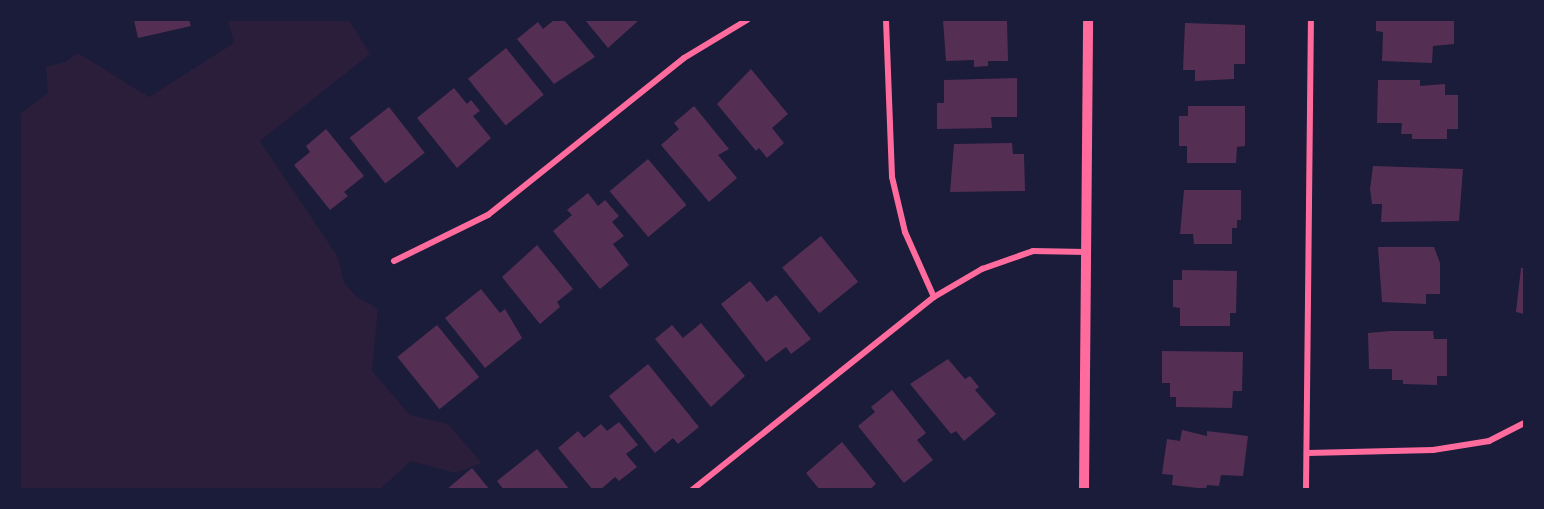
<!DOCTYPE html>
<html>
<head>
<meta charset="utf-8">
<style>
	body { margin:0 }
	#map { position:relative; width:1544px; height:509px; overflow:hidden; background:#1b1b3a; font-family:Figtree,sans-serif }
	div>[style] { position:absolute }
	.green>* { inset:0; background:#2a1e3b }
	.building>* { inset:0; background:#542f53; transform-origin:0 0 }
	.minor>* { height:6px; margin:-3px; padding:0 3px; transform-origin:3px; border-radius:3px; background:#ff6b9d }
	.tertiary>* { height:10px; margin:-5px; padding:0 5px; transform-origin:5px; border-radius:5px; background:#ff6b9d }
	span { translate:-50% -50%; white-space:nowrap; text-align:center; line-height:1.15; -webkit-text-stroke:4.5px #1b1b3a; paint-order:stroke }
	.frame { position:absolute; inset:0; border:21px solid #1b1b3a; pointer-events:none }
</style>
</head>
<body>
<div id="map">
	<div class="green">
		<i style="clip-path:polygon(228px 20px,349px 20px,370px 54px,260px 141px,338px 257px,344px 283px,356px 296px,378px 309px,372px 371px,410px 415px,448px 424px,482px 463px,455px 473px,411px 461px,380px 489px,20px 489px,20px 114px,48px 93px,46px 67px,65px 62px,78px 53px,149px 97px,234px 43px)"></i>
	</div>
	<div class="building">
		<i style="clip-path:polygon(134px 20px,189px 20px,191px 26px,138px 38px)"></i>
		<i style="clip-path:polygon(554px 20px,564px 20px,595px 57px,554px 84px,517px 39px,538px 22px,543px 29px)"></i>
		<i style="clip-path:polygon(585px 20px,639px 20px,608px 48px)"></i>
		<i style="clip-path:polygon(943px 20px,1007px 20px,1008px 61px,988px 61px,988px 66px,974px 67px,974px 60px,946px 61px)"></i>
		<i style="clip-path:polygon(1376px 20px,1454px 20px,1454px 44px,1433px 46px,1432px 63px,1382px 61px,1383px 32px,1376px 31px)"></i>
		<i style="clip-path:polygon(1185px 23px,1245px 25px,1245px 64px,1234px 64px,1234px 79px,1195px 81px,1195px 70px,1183px 70px)"></i>
		<i style="left:506px;top:48px;width:60px;height:49px;rotate:51deg"></i>
		<i style="clip-path:polygon(751px 69px,788px 114px,772px 128px,784px 143px,767px 158px,759px 148px,756px 151px,717px 104px)"></i>
		<i style="clip-path:polygon(1017px 78px,1017px 117px,991px 117px,992px 128px,937px 129px,937px 103px,944px 103px,944px 80px)"></i>
		<i style="clip-path:polygon(1378px 80px,1420px 80px,1420px 86px,1445px 84px,1445px 95px,1458px 95px,1458px 129px,1447px 129px,1447px 139px,1412px 139px,1412px 134px,1401px 134px,1402px 123px,1377px 123px)"></i>
		<i style="clip-path:polygon(454px 88px,467px 104px,471px 100px,480px 111px,473px 116px,491px 138px,457px 168px,417px 118px)"></i>
		<i style="clip-path:polygon(694px 106px,729px 149px,718px 155px,737px 178px,709px 202px,661px 145px,679px 129px,674px 123px)"></i>
		<i style="clip-path:polygon(1188px 106px,1245px 106px,1245px 146px,1237px 147px,1236px 163px,1187px 163px,1187px 146px,1179px 146px,1179px 116px,1188px 116px)"></i>
		<i style="left:389px;top:107px;width:58px;height:50px;rotate:52deg"></i>
		<i style="clip-path:polygon(326px 129px,364px 176px,344px 192px,348px 196px,330px 210px,294px 165px,310px 152px,306px 146px)"></i>
		<i style="clip-path:polygon(1012px 143px,1013px 154px,1024px 154px,1025px 191px,950px 192px,954px 144px)"></i>
		<i style="left:648px;top:159px;width:60px;height:50px;rotate:50deg"></i>
		<i style="clip-path:polygon(1373px 166px,1463px 169px,1459px 221px,1381px 222px,1382px 204px,1372px 204px,1370px 189px)"></i>
		<i style="clip-path:polygon(1184px 190px,1241px 190px,1241px 220px,1237px 220px,1237px 228px,1232px 228px,1232px 244px,1194px 244px,1193px 234px,1180px 234px)"></i>
		<i style="clip-path:polygon(588px 193px,598px 206px,605px 200px,619px 216px,612px 222px,624px 236px,613px 244px,629px 265px,600px 289px,553px 231px,572px 215px,567px 210px)"></i>
		<i style="left:821px;top:236px;width:59px;height:50px;rotate:51deg"></i>
		<i style="clip-path:polygon(537px 245px,573px 289px,557px 302px,560px 307px,540px 324px,502px 277px)"></i>
		<i style="clip-path:polygon(1378px 247px,1434px 247px,1440px 263px,1440px 294px,1426px 294px,1426px 304px,1382px 302px)"></i>
		<i style="clip-path:polygon(1521px 268px,1524px 268px,1524px 314px,1516px 312px)"></i>
		<i style="clip-path:polygon(1182px 270px,1237px 271px,1236px 313px,1230px 313px,1230px 326px,1180px 326px,1180px 308px,1173px 307px,1173px 280px,1182px 280px)"></i>
		<i style="clip-path:polygon(750px 281px,767px 302px,776px 295px,811px 339px,791px 354px,786px 347px,766px 362px,721px 304px)"></i>
		<i style="clip-path:polygon(481px 289px,500px 313px,505px 309px,522px 338px,485px 368px,445px 318px)"></i>
		<i style="clip-path:polygon(701px 323px,745px 376px,711px 407px,655px 339px,672px 325px,683px 338px)"></i>
		<i style="left:437px;top:325px;width:67px;height:51px;rotate:51deg"></i>
		<i style="clip-path:polygon(1390px 331px,1433px 331px,1434px 339px,1447px 339px,1447px 376px,1437px 376px,1437px 385px,1403px 384px,1403px 380px,1392px 380px,1392px 369px,1369px 369px,1368px 333px)"></i>
		<i style="clip-path:polygon(1162px 351px,1243px 352px,1242px 391px,1233px 391px,1232px 408px,1176px 407px,1176px 397px,1170px 397px,1170px 383px,1162px 383px)"></i>
		<i style="clip-path:polygon(948px 359px,965px 379px,970px 376px,979px 387px,975px 390px,996px 414px,964px 441px,956px 431px,951px 434px,910px 384px)"></i>
		<i style="clip-path:polygon(648px 364px,699px 427px,678px 444px,673px 438px,655px 453px,609px 396px)"></i>
		<i style="clip-path:polygon(892px 390px,926px 433px,917px 440px,933px 460px,904px 483px,858px 426px,875px 412px,871px 407px)"></i>
		<i style="clip-path:polygon(619px 422px,638px 445px,626px 454px,637px 467px,619px 481px,615px 477px,600px 490px,593px 490px,558px 448px,578px 431px,584px 438px,601px 424px,607px 431px)"></i>
		<i style="clip-path:polygon(1182px 430px,1207px 436px,1207px 431px,1248px 436px,1243px 476px,1221px 475px,1219px 486px,1207px 485px,1206px 489px,1172px 485px,1173px 475px,1162px 474px,1167px 439px,1180px 441px)"></i>
		<i style="clip-path:polygon(842px 442px,876px 484px,869px 490px,820px 490px,806px 473px)"></i>
		<i style="clip-path:polygon(537px 449px,570px 490px,504px 490px,497px 481px)"></i>
		<i style="clip-path:polygon(472px 468px,490px 490px,446px 490px)"></i>
	</div>
	<div class="minor">
		<i style="left:886px;top:20px;width:157px;rotate:87.8deg"></i>
		<i style="left:892px;top:177px;width:57px;rotate:76.7deg"></i>
		<i style="left:905px;top:232px;width:71px;rotate:66deg"></i>
		<i style="left:394px;top:261px;width:105px;rotate:-26.1deg"></i>
		<i style="left:488px;top:215px;width:251px;rotate:-38.7deg"></i>
		<i style="left:684px;top:58px;width:74px;rotate:-31.1deg"></i>
		<i style="left:1308px;top:453px;width:125px;rotate:-1.4deg"></i>
		<i style="left:1433px;top:450px;width:57px;rotate:-9.1deg"></i>
		<i style="left:1489px;top:441px;width:39px;rotate:-27deg"></i>
		<i style="left:692px;top:490px;width:310px;rotate:-38.6deg"></i>
		<i style="left:934px;top:297px;width:56px;rotate:-30.3deg"></i>
		<i style="left:982px;top:269px;width:54px;rotate:-19.4deg"></i>
		<i style="left:1033px;top:251px;width:53px;rotate:1.1deg"></i>
		<i style="left:1306px;top:490px;width:470px;rotate:-89.4deg"></i>
	</div>
	<div class="tertiary">
		<i style="left:1084px;top:490px;width:470px;rotate:-89.5deg"></i>
	</div>
	<div class="frame"></div>
</div>
</body>
</html>
